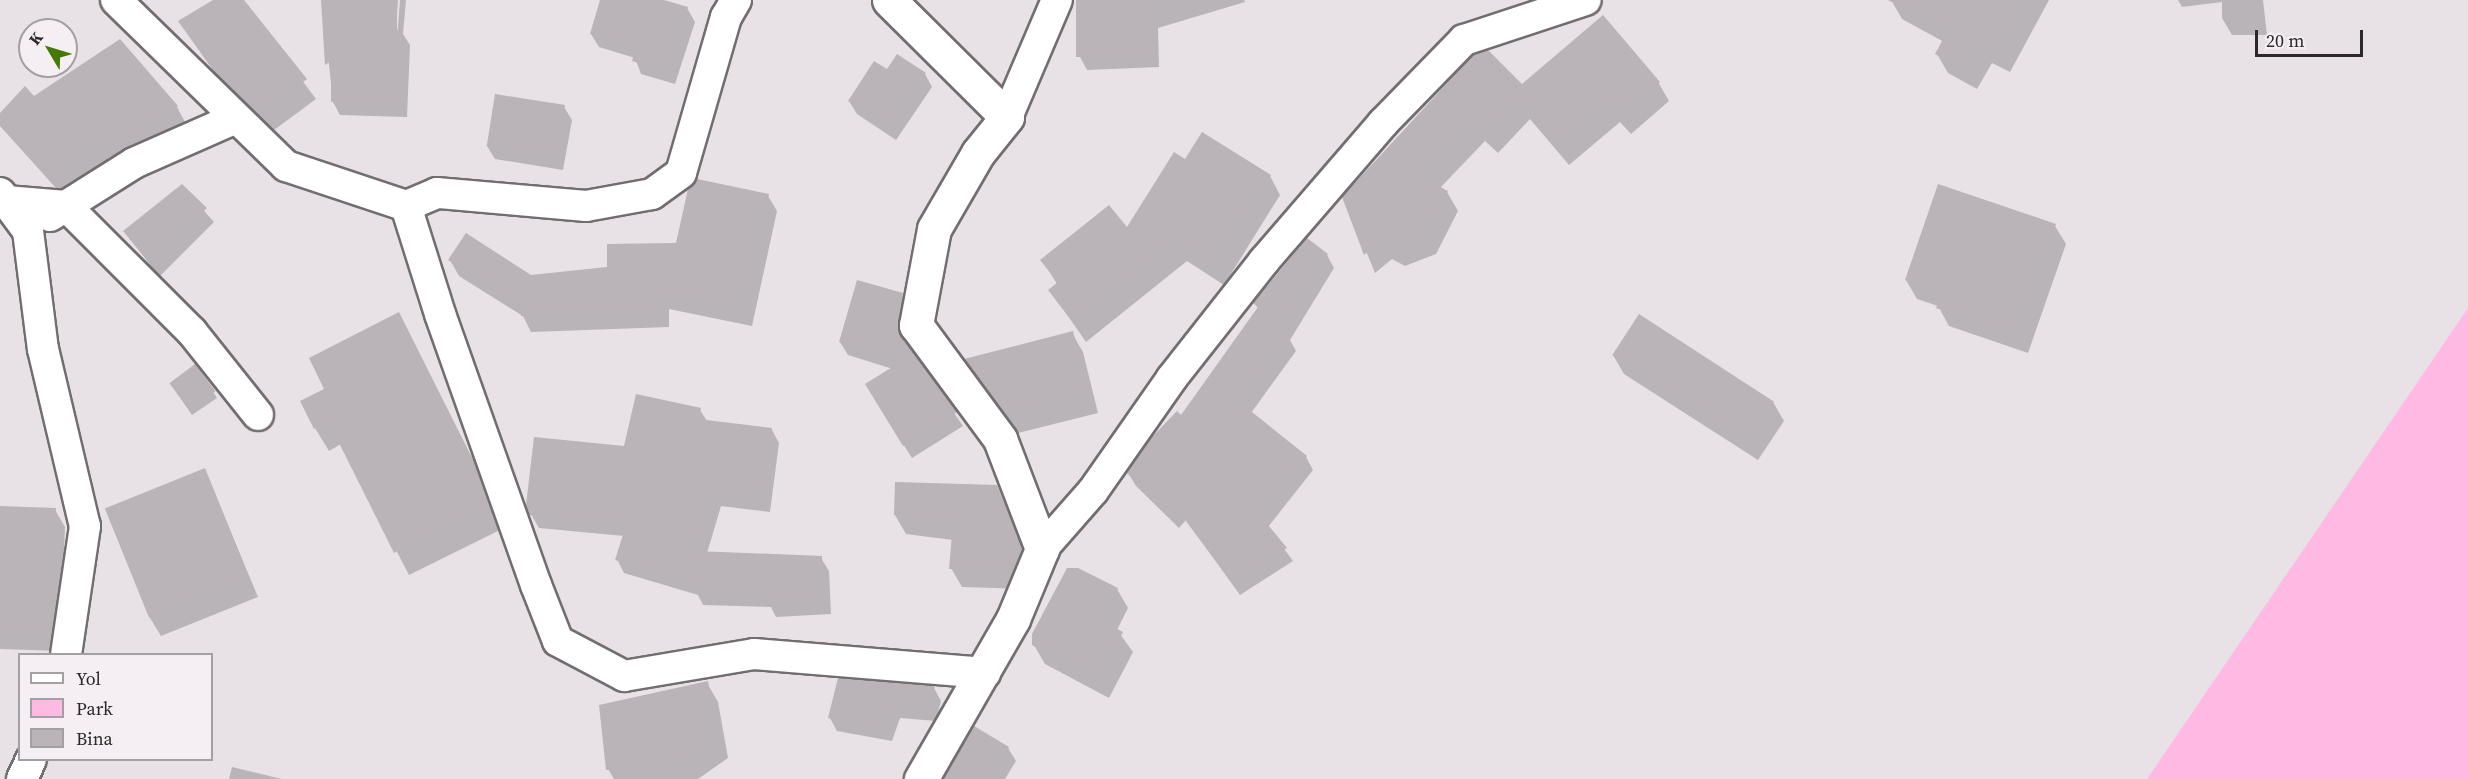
<!DOCTYPE html>
<html>
<head>
<meta charset="utf-8">
<style>
	body { margin:0 }
	#map { position:relative; width:2468px; height:779px; overflow:hidden; background:#e8e1e5; font-family:"Source Serif 4",serif }
	div>[style] { position:absolute }
	.green>* { inset:0; background:#ffbae3 }
	.shadow>* { inset:0; background:#0003 }
	.building>* { inset:0; background:#bab3b7; transform-origin:0 0 }
	.roads { filter:drop-shadow(2px 0 #736d70) drop-shadow(-2px 0 #736d70) drop-shadow(0 2px #736d70) drop-shadow(0 -2px #736d70) }
	.street>* { height:30px; margin:-15px; padding:0 15px; transform-origin:15px; border-radius:15px; background:#fff }
	.secondary>* { height:33px; margin:-16.5px; padding:0 16.5px; transform-origin:16.5px; border-radius:16.5px; background:#fff }
	span { translate:-50% -50%; white-space:nowrap; text-align:center; line-height:1.15; -webkit-text-stroke:6px #f5eef2; paint-order:stroke }
	.legend { position:absolute; left:18px; top:653px; width:195px; height:108px; box-sizing:border-box; background:#f5eef2; border:2px solid #a49fa2; margin:0; padding:8px 10px; list-style:none; font-size:18px; color:#2a2829 }
	.legend li { display:flex; align-items:center; gap:12px; height:30px }
	.legend b { width:30px; border:2px solid #a49fa2 }
	.north { position:absolute; left:18px; top:18px; width:60px; height:60px; box-sizing:border-box; background:#f5eef2; border:2px solid #a49fa2; border-radius:50%; rotate:308deg; font-size:16px; font-weight:700; line-height:24px; text-align:center; color:#2a2829 }
	.north::after { content:''; display:block; margin:auto; width:21px; height:27px; background:#467904; clip-path:polygon(50% 0,100% 100%,50% 72%,0 100%) }
	.scale { position:absolute; left:2255px; top:30px; width:108px; height:27px; box-sizing:border-box; border:3px solid #2a2829; border-top:0; padding-left:8px; font-size:18px; line-height:21px; white-space:nowrap; color:#2a2829; -webkit-text-stroke:4px #f5eef2; paint-order:stroke }
</style>
</head>
<body>
<div id="map">
	<div class="green">
		<i style="clip-path:polygon(2468px 308px,2468px 779px,2147px 779px)"></i>
	</div>
	<div class="shadow">
		<i style="clip-path:polygon(216px 0,242px 0,316px 99px,270px 133px,223px 84px,180px 21px)"></i>
		<i style="clip-path:polygon(322px 0,397px 0,397px 38px,400px 0,406px 0,403px 34px,410px 45px,407px 117px,340px 115px,333px 102px)"></i>
		<i style="clip-path:polygon(602px 0,659px 0,687px 8px,695px 22px,675px 84px,641px 74px,635px 58px,599px 47px,591px 34px)"></i>
		<i style="clip-path:polygon(1078px 0,1244px 0,1245px 2px,1158px 28px,1159px 67px,1087px 70px,1080px 57px)"></i>
		<i style="clip-path:polygon(1891px 0,2049px 0,2010px 72px,1992px 63px,1977px 89px,1948px 73px,1937px 54px,1944px 42px,1902px 19px)"></i>
		<i style="clip-path:polygon(2178px 0,2263px 0,2267px 35px,2232px 35px,2222px 18px,2222px 2px,2182px 7px)"></i>
		<i style="clip-path:polygon(887px 71px,925px 74px,932px 87px,896px 140px,857px 114px,849px 101px)"></i>
		<i style="clip-path:polygon(1658px 82px,1669px 101px,1631px 134px,1620px 122px,1569px 165px,1530px 119px,1498px 153px,1485px 141px,1440px 188px,1447px 192px,1458px 211px,1436px 254px,1405px 266px,1392px 259px,1375px 273px,1344px 197px,1522px 86px)"></i>
		<i style="clip-path:polygon(34px 98px,177px 107px,186px 124px,122px 170px,111px 156px,64px 197px,0 126px,0 115px)"></i>
		<i style="clip-path:polygon(564px 107px,572px 120px,563px 170px,495px 159px,487px 146px)"></i>
		<i style="clip-path:polygon(1186px 161px,1270px 176px,1280px 195px,1224px 285px,1187px 261px,1086px 342px,1050px 290px,1057px 284px,1042px 260px,1127px 230px)"></i>
		<i style="clip-path:polygon(182px 186px,214px 222px,159px 277px,125px 231px)"></i>
		<i style="clip-path:polygon(768px 196px,777px 211px,752px 326px,669px 309px,669px 327px,531px 332px,523px 316px,459px 276px,450px 260px,531px 276px,609px 268px,677px 244px)"></i>
		<i style="clip-path:polygon(2055px 226px,2066px 244px,2028px 353px,1949px 326px,1938px 306px,1917px 299px,1906px 280px)"></i>
		<i style="clip-path:polygon(1327px 255px,1334px 268px,1290px 340px,1296px 351px,1251px 413px,1306px 457px,1313px 470px,1268px 527px,1293px 561px,1240px 595px,1186px 520px,1179px 528px,1136px 486px,1128px 473px,1181px 417px,1258px 309px,1255px 303px)"></i>
		<i style="clip-path:polygon(902px 295px,909px 308px,905px 342px,963px 426px,912px 458px,874px 398px,893px 369px,848px 355px,840px 342px)"></i>
		<i style="clip-path:polygon(398px 314px,487px 487px,502px 529px,409px 575px,341px 444px,329px 451px,315px 428px,326px 389px)"></i>
		<i style="clip-path:polygon(1072px 333px,1083px 352px,1098px 413px,1018px 433px,967px 360px)"></i>
		<i style="clip-path:polygon(1613px 355px,1773px 402px,1784px 421px,1758px 460px,1624px 374px)"></i>
		<i style="clip-path:polygon(174px 389px,213px 392px,217px 398px,192px 415px)"></i>
		<i style="clip-path:polygon(700px 410px,707px 421px,772px 430px,779px 443px,770px 512px,721px 506px,707px 553px,821px 558px,829px 571px,831px 614px,776px 617px,771px 607px,703px 605px,698px 595px,624px 573px,617px 559px,624px 536px,539px 528px,531px 514px,625px 448px)"></i>
		<i style="clip-path:polygon(205px 470px,258px 597px,161px 636px,150px 618px)"></i>
		<i style="clip-path:polygon(997px 486px,1024px 548px,1023px 589px,962px 587px,951px 568px,953px 540px,906px 534px,895px 515px)"></i>
		<i style="clip-path:polygon(0 508px,55px 510px,65px 527px,60px 651px,0 649px)"></i>
		<i style="clip-path:polygon(1117px 589px,1128px 608px,1117px 630px,1133px 652px,1109px 698px,1045px 664px,1034px 645px)"></i>
		<i style="clip-path:polygon(707px 683px,718px 702px,728px 758px,698px 779px,614px 779px,608px 769px)"></i>
		<i style="clip-path:polygon(934px 688px,941px 701px,936px 721px,900px 718px,892px 741px,837px 731px,830px 718px)"></i>
		<i style="clip-path:polygon(1008px 748px,1016px 761px,1005px 779px,944px 779px)"></i>
		<i style="clip-path:polygon(232px 767px,282px 779px,229px 779px)"></i>
	</div>
	<div class="building">
		<i style="clip-path:polygon(213px 0,244px 0,307px 79px,259px 115px,215px 73px,178px 21px)"></i>
		<i style="clip-path:polygon(321px 0,398px 0,396px 30px,403px 30px,400px 104px,331px 102px,331px 61px,325px 65px)"></i>
		<i style="clip-path:polygon(600px 0,664px 0,688px 7px,668px 72px,632px 61px,636px 48px,590px 34px)"></i>
		<i style="left:1076px;top:0;width:75px;height:57px"></i>
		<i style="clip-path:polygon(1888px 0,2028px 0,1999px 54px,1981px 45px,1966px 71px,1935px 54px,1947px 32px)"></i>
		<i style="clip-path:polygon(1603px 15px,1660px 82px,1619px 116px,1609px 104px,1557px 147px,1519px 102px,1486px 135px,1474px 124px,1422px 177px,1448px 191px,1425px 235px,1394px 248px,1380px 241px,1364px 255px,1342px 197px,1473px 55px,1488px 50px,1522px 84px)"></i>
		<i style="clip-path:polygon(120px 39px,178px 106px,112px 155px,100px 140px,54px 181px,0 125px,0 113px,25px 86px,34px 96px)"></i>
		<i style="clip-path:polygon(897px 54px,926px 73px,889px 128px,848px 101px,874px 61px,887px 69px)"></i>
		<i style="left:495px;top:94px;width:71px;height:53px;rotate:9deg"></i>
		<i style="clip-path:polygon(1202px 132px,1271px 175px,1214px 267px,1175px 243px,1074px 324px,1048px 290px,1058px 282px,1040px 260px,1109px 205px,1127px 227px,1174px 152px,1185px 159px)"></i>
		<i style="clip-path:polygon(697px 179px,769px 194px,743px 311px,661px 294px,661px 312px,521px 316px,520px 306px,448px 260px,466px 233px,531px 275px,607px 267px,607px 244px,676px 243px,688px 189px)"></i>
		<i style="clip-path:polygon(182px 184px,207px 208px,151px 265px,123px 231px)"></i>
		<i style="clip-path:polygon(1938px 184px,2056px 224px,2018px 335px,1936px 308px,1942px 293px,1905px 280px)"></i>
		<i style="clip-path:polygon(1307px 238px,1328px 254px,1281px 330px,1290px 336px,1242px 404px,1307px 456px,1260px 515px,1287px 548px,1232px 583px,1177px 509px,1170px 516px,1127px 473px,1151px 438px,1177px 411px,1181px 415px,1258px 307px,1253px 303px)"></i>
		<i style="clip-path:polygon(857px 280px,903px 293px,898px 330px,957px 412px,903px 446px,865px 384px,902px 361px,839px 342px)"></i>
		<i style="clip-path:polygon(399px 312px,474px 462px,489px 505px,394px 553px,328px 421px,314px 429px,300px 401px,324px 389px,309px 358px)"></i>
		<i style="left:1639px;top:314px;width:161px;height:49px;rotate:33deg"></i>
		<i style="clip-path:polygon(1073px 331px,1089px 395px,1006px 415px,964px 359px)"></i>
		<i style="left:195px;top:364px;width:34px;height:32px;rotate:53deg"></i>
		<i style="clip-path:polygon(636px 394px,701px 408px,698px 419px,772px 428px,763px 500px,714px 494px,696px 551px,822px 556px,824px 601px,767px 604px,767px 595px,694px 592px,695px 584px,615px 560px,626px 525px,529px 515px,526px 505px,534px 437px,624px 446px)"></i>
		<i style="left:205px;top:468px;width:118px;height:108px;rotate:68deg"></i>
		<i style="clip-path:polygon(895px 482px,997px 485px,1014px 528px,1013px 570px,949px 569px,953px 523px,894px 515px)"></i>
		<i style="left:0;top:506px;width:56px;height:127px;rotate:2deg"></i>
		<i style="clip-path:polygon(1067px 568px,1078px 568px,1118px 588px,1102px 621px,1123px 632px,1098px 680px,1032px 645px,1032px 634px)"></i>
		<i style="clip-path:polygon(838px 678px,935px 686px,929px 708px,893px 706px,884px 729px,828px 718px)"></i>
		<i style="clip-path:polygon(708px 681px,718px 739px,674px 770px,606px 770px,599px 705px)"></i>
		<i style="clip-path:polygon(974px 726px,1009px 747px,990px 779px,943px 779px)"></i>
	</div>
	<div class="roads">
		<div class="street">
			<i style="left:116px;top:0;width:238px;rotate:44.3deg"></i>
			<i style="left:286px;top:166px;width:126px;rotate:18.4deg"></i>
			<i style="left:736px;top:0;width:20px;rotate:120deg"></i>
			<i style="left:726px;top:17px;width:162px;rotate:106.1deg"></i>
			<i style="left:681px;top:173px;width:36px;rotate:144deg"></i>
			<i style="left:652px;top:194px;width:67px;rotate:169.7deg"></i>
			<i style="left:586px;top:206px;width:150px;rotate:-175deg"></i>
			<i style="left:437px;top:193px;width:34px;rotate:157deg"></i>
			<i style="left:406px;top:206px;width:113px;rotate:72.5deg"></i>
			<i style="left:440px;top:314px;width:288px;rotate:70.5deg"></i>
			<i style="left:536px;top:585px;width:60px;rotate:68.6deg"></i>
			<i style="left:558px;top:641px;width:75px;rotate:27.9deg"></i>
			<i style="left:624px;top:676px;width:132px;rotate:-9.6deg"></i>
			<i style="left:754px;top:654px;width:232px;rotate:4.7deg"></i>
			<i style="left:1007px;top:117px;width:127px;rotate:-66.9deg"></i>
			<i style="left:0;top:193px;width:47px;rotate:53.6deg"></i>
			<i style="left:28px;top:231px;width:119px;rotate:82.8deg"></i>
			<i style="left:43px;top:349px;width:182px;rotate:76.7deg"></i>
			<i style="left:85px;top:526px;width:129px;rotate:98.4deg"></i>
			<i style="left:6px;top:201px;width:60px;rotate:4.8deg"></i>
			<i style="left:66px;top:206px;width:178px;rotate:45deg"></i>
			<i style="left:192px;top:332px;width:106px;rotate:51.5deg"></i>
			<i style="left:50px;top:216px;width:99px;rotate:-32.2deg"></i>
			<i style="left:134px;top:163px;width:111px;rotate:-23.8deg"></i>
			<i style="left:1042px;top:549px;width:77px;rotate:-48.7deg"></i>
			<i style="left:1093px;top:491px;width:138px;rotate:-55deg"></i>
			<i style="left:1172px;top:378px;width:149px;rotate:-51.8deg"></i>
			<i style="left:1264px;top:261px;width:182px;rotate:-49.2deg"></i>
			<i style="left:1383px;top:123px;width:116px;rotate:-45.7deg"></i>
			<i style="left:1464px;top:40px;width:128px;rotate:-18.2deg"></i>
			<i style="left:22px;top:779px;width:21px;rotate:-65deg"></i>
		</div>
		<div class="secondary">
			<i style="left:889px;top:0;width:166px;rotate:44.8deg"></i>
			<i style="left:1007px;top:117px;width:46px;rotate:128.9deg"></i>
			<i style="left:978px;top:153px;width:88px;rotate:120.1deg"></i>
			<i style="left:934px;top:229px;width:98px;rotate:100.6deg"></i>
			<i style="left:916px;top:325px;width:142px;rotate:53.6deg"></i>
			<i style="left:1000px;top:439px;width:118px;rotate:69.1deg"></i>
			<i style="left:1042px;top:549px;width:76px;rotate:112.5deg"></i>
			<i style="left:1013px;top:619px;width:185px;rotate:119.9deg"></i>
		</div>
	</div>
	<ul class="legend">
	<li><b style="height:8px;background:#fff"></b>Yol</li>
	<li><b style="height:16px;background:#ffbae3"></b>Park</li>
	<li><b style="height:16px;background:#bab3b7"></b>Bina</li>
	</ul>
	<div class="north">K</div>
	<div class="scale">20 m</div>
</div>
</body>
</html>
